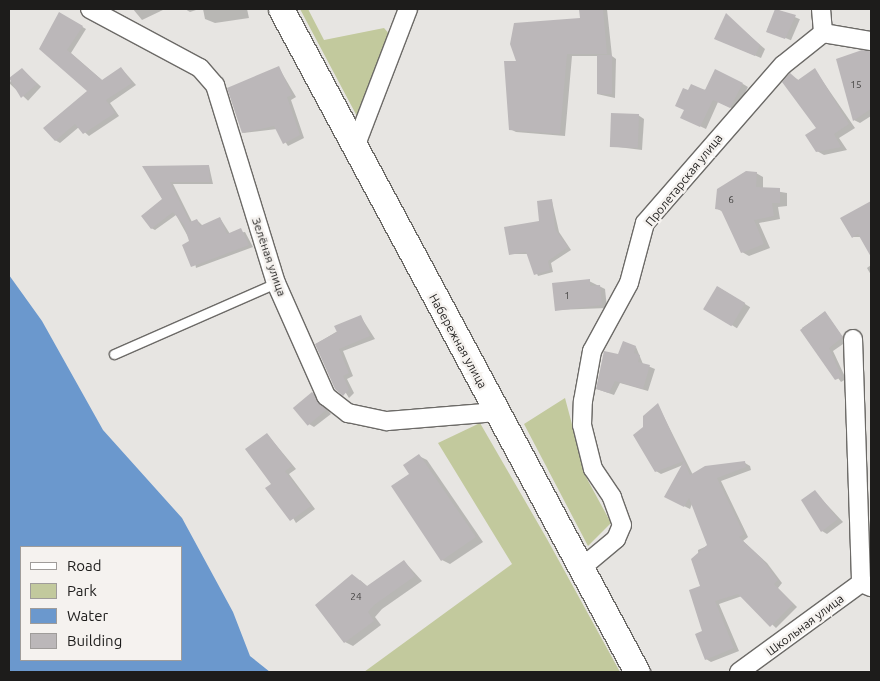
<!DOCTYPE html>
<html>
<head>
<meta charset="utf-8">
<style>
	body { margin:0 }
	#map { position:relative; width:880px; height:681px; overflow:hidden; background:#e7e5e2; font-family:Ubuntu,sans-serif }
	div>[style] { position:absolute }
	.green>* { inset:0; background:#c2c99d }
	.water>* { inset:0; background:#6b98cd }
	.shadow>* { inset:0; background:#0003; transform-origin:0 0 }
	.building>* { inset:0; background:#bbb7b9; transform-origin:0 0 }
	.roads { filter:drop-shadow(1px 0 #6c6a67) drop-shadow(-1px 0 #6c6a67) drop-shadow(0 1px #6c6a67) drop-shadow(0 -1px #6c6a67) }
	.lane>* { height:9px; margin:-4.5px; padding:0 4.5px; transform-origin:4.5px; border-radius:4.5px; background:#fff }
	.street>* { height:18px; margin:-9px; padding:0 9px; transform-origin:9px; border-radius:9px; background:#fff }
	.secondary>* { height:25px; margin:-12.5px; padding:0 12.5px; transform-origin:12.5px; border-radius:12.5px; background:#fff }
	span { translate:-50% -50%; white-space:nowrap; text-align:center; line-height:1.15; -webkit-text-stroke:4.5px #f5f2ef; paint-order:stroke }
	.number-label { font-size:10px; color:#444342 }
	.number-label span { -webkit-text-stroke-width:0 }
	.street-label { font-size:12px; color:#1d1c1b }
	.frame { position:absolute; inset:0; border:10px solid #1d1c1b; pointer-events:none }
	.legend { position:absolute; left:20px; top:546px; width:162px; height:115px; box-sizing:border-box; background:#f5f2ef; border:1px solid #9f9c9a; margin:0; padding:6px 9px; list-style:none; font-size:15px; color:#1d1c1b }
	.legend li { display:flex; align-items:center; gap:10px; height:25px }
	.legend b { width:25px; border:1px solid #9f9c9a }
</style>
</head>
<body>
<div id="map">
	<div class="green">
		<i style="clip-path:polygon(300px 9px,308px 9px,324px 40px,384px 28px,391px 36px,359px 120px)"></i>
		<i style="clip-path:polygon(565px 398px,586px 477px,611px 523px,588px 546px,524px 424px)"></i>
		<i style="clip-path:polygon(480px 423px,547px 539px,620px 672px,364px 672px,512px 564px,438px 443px)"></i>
	</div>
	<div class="water">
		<i style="clip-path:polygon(evenodd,9px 275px,42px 321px,103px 430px,182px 518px,233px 612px,250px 656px,270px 672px,9px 672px,9px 275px,21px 547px,181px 547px,181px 660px,21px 660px,21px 547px)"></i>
	</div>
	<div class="shadow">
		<i style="clip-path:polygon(133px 9px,165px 9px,142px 20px)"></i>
		<i style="clip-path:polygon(185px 9px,199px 9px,190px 12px)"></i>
		<i style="clip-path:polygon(203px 9px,247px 9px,249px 18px,215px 23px,205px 19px)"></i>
		<i style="clip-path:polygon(580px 9px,607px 9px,612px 56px,616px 59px,615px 98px,597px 94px,598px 56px,572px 56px,565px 136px,516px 132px,510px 129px,518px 62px,581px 19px)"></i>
		<i style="left:776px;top:9px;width:26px;height:23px;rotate:23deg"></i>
		<i style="clip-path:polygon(60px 14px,86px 29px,71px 53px,103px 81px,122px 69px,136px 85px,110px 103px,119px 116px,89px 136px,79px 127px,60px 143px,55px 140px,89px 91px,40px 48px)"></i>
		<i style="clip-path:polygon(726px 15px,765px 49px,761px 58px,721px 41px)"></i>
		<i style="clip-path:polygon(871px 52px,871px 116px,860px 123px,854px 120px,838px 59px)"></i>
		<i style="clip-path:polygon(279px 68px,296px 97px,291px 100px,304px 138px,288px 146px,277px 129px,243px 133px)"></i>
		<i style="left:22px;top:69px;width:26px;height:19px;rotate:43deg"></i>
		<i style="clip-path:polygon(815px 70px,855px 128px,839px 138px,847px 150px,824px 155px,817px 151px,818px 128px,790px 75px,800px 81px)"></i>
		<i style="clip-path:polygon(743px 84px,748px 87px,736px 110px,718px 102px,706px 129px,687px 120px,689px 92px)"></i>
		<i style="clip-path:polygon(638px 115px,644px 119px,642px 150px,610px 146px)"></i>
		<i style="clip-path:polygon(209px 166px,213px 184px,173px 184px,192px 222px,197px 220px,203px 226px,220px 218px,230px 234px,245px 232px,253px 247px,196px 268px,191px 242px,176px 215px,155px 230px,151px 228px,163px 200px,144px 167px)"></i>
		<i style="clip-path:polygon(756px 173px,763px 177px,763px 189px,787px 193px,787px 206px,778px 207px,780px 219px,759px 223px,770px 248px,749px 256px,742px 252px,723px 212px,716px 208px)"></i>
		<i style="clip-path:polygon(552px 201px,559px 232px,571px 250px,551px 263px,553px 272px,538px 276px,528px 254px,510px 254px,540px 222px)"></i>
		<i style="clip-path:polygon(871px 202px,871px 250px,862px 237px,853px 237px,842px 219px)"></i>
		<i style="clip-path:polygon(871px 265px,871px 275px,867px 268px)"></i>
		<i style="clip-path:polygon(589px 281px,605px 289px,607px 308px,556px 310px)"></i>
		<i style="left:718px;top:287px;width:38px;height:25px;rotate:32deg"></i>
		<i style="clip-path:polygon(825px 312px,846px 342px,833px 351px,846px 379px,841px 382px,802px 328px)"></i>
		<i style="clip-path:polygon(361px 317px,375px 339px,343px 351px,353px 376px,347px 379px,354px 393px,349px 398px,316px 344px)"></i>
		<i style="clip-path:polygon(636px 347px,643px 364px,655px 369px,648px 391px,620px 383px,614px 395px,597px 389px,619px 356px)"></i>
		<i style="clip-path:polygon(313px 393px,331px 414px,314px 427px,309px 424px)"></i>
		<i style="clip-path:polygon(658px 405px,693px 475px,745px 463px,750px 466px,751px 470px,721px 481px,748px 537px,743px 541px,767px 563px,782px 583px,778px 588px,797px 607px,776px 628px,742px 596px,719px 604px,739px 651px,711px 662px,706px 659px,698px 550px,709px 545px,692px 504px,690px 509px,666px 497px,683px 465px,661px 474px,656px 471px,644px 428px)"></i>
		<i style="clip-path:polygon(267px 434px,296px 469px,289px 474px,315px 509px,296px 523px,273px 484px)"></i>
		<i style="clip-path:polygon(419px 456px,427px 460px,483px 542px,450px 564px,442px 560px,410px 474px)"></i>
		<i style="clip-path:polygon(815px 492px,843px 522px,827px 534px,822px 531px)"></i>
		<i style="clip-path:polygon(404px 561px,422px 581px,382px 609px,375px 617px,381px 625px,353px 646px,345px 642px,360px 580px,368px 587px)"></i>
	</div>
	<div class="building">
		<i style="clip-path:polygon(579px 9px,603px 9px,607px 54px,567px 54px,560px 134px,509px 130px,504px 61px,516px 61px,510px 44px,514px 23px,580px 18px)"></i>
		<i style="clip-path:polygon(775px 9px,796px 15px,785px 39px,766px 32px)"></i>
		<i style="clip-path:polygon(59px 12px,83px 26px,67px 50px,102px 80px,121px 67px,132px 83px,106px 100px,115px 113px,83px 134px,75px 124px,55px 141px,43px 128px,87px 91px,39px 49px)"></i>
		<i style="clip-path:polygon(726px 13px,760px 45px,755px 56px,714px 39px)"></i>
		<i style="clip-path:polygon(862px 50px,871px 51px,871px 109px,853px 121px,836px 59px)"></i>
		<i style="left:597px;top:55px;width:15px;height:39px"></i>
		<i style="clip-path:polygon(279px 66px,292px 95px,287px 97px,300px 135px,283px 144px,274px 126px,242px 133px,227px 88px)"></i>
		<i style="clip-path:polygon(22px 68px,37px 84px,21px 98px,9px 78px)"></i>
		<i style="clip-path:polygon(815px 68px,849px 124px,834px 134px,841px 147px,816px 152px,805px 135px,816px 128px,782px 82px,790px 73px,798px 80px)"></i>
		<i style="clip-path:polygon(715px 69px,743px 83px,730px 108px,713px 100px,700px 127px,680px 118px,684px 110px,675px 106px,683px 88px,688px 90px,691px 84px,705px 90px)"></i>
		<i style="left:611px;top:113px;width:28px;height:34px;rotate:2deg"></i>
		<i style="clip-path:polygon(209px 165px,210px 182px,170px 182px,190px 222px,197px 219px,200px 226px,220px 217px,227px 234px,241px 228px,249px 245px,191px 267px,182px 245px,189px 241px,184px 225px,173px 212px,151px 229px,141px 216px,162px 199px,142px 166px)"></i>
		<i style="clip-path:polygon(746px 171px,757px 172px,756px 187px,780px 188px,780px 203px,772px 203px,774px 216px,754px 220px,764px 244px,741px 253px,721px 210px,715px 209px,717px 189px)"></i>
		<i style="clip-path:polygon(552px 199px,555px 229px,568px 247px,548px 261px,550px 270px,534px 275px,526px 252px,509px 255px,504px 227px,539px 221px,537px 201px)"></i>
		<i style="clip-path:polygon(871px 201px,871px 257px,858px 234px,852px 238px,840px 218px)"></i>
		<i style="clip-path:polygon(590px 279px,590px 286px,600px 285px,602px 305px,555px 311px,552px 283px)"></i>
		<i style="left:717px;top:286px;width:33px;height:27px;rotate:31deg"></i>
		<i style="clip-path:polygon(825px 311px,843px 337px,829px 348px,842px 377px,835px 380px,800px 330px)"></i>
		<i style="clip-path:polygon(361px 315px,370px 336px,339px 349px,349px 373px,343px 376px,349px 389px,343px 396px,335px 389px,315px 344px,337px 332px,334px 326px)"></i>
		<i style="clip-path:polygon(623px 341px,636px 346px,634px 353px,640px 355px,638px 362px,650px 365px,643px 389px,615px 381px,609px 393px,596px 389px,604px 351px,618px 354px)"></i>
		<i style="left:312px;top:392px;width:23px;height:25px;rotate:50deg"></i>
		<i style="clip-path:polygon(658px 403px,684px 461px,655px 472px,633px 435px,643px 427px,643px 416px)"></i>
		<i style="clip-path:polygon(267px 433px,292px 466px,285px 471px,311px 506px,290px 521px,265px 488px,271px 484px,245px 449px)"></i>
		<i style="clip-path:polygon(419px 454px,476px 537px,441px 561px,391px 486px,409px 474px,403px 465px)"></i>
		<i style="clip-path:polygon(684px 461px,690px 475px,705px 466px,745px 461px,746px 467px,717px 478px,744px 534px,739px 537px,762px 559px,778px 580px,774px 584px,793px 604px,770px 627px,738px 594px,715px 601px,734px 648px,705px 660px,695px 634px,702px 631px,689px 590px,700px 586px,691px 559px,707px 545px,689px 498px,684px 507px,664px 497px)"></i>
		<i style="clip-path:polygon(815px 490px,838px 519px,821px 532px,801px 500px)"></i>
		<i style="clip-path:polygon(404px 560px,415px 576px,374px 605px,368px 612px,374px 621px,344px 643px,315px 605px,352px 574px,367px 586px)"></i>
	</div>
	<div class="roads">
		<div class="lane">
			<i style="left:114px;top:354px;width:177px;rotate:-23.7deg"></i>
		</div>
		<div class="street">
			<i style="left:90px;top:9px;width:125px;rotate:28.2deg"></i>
			<i style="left:200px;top:68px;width:23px;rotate:49deg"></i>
			<i style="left:215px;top:85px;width:207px;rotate:72.9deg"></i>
			<i style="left:276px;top:283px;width:124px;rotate:66.1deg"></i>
			<i style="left:326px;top:396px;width:28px;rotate:38deg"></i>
			<i style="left:348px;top:413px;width:40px;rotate:12deg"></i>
			<i style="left:387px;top:421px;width:110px;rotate:-4.7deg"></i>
			<i style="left:821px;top:9px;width:24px;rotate:85deg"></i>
			<i style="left:823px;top:33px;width:49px;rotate:9.5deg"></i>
			<i style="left:355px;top:147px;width:148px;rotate:-69deg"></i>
			<i style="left:853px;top:339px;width:244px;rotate:88.1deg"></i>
			<i style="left:580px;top:569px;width:47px;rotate:-39.8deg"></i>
			<i style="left:616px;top:539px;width:15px;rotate:-67deg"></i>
			<i style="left:622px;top:525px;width:30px;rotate:-110deg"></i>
			<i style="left:612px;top:497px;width:34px;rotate:-124deg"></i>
			<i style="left:593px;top:469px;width:45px;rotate:-104deg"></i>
			<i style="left:582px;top:425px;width:24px;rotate:-88deg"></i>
			<i style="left:583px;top:401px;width:51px;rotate:-79.8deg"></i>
			<i style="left:592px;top:351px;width:77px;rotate:-61.4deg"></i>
			<i style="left:629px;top:283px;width:62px;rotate:-75.1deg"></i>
			<i style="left:645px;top:223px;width:210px;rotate:-48.9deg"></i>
			<i style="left:783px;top:65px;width:51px;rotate:-38.7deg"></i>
			<i style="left:739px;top:672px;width:151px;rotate:-36.1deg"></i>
			<i style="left:861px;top:583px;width:11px;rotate:22deg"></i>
		</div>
		<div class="secondary">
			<i style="left:281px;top:9px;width:753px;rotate:61.77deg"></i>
		</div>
	</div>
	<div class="number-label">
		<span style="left:856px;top:85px">15</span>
		<span style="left:731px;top:200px">6</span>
		<span style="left:567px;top:296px">1</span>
		<span style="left:356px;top:597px">24</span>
	</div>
	<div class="street-label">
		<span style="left:684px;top:180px;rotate:-51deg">Пролетарская улица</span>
		<span style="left:269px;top:257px;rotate:71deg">Зелёная улица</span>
		<span style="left:458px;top:341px;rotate:61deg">Набережная улица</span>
		<span style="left:805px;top:625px;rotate:-37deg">Школьная улица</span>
	</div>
	<div class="frame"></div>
	<ul class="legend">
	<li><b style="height:6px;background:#fff"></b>Road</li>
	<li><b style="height:14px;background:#c2c99d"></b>Park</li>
	<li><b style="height:14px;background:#6b98cd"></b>Water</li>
	<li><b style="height:14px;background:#bbb7b9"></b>Building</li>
	</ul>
</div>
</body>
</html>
